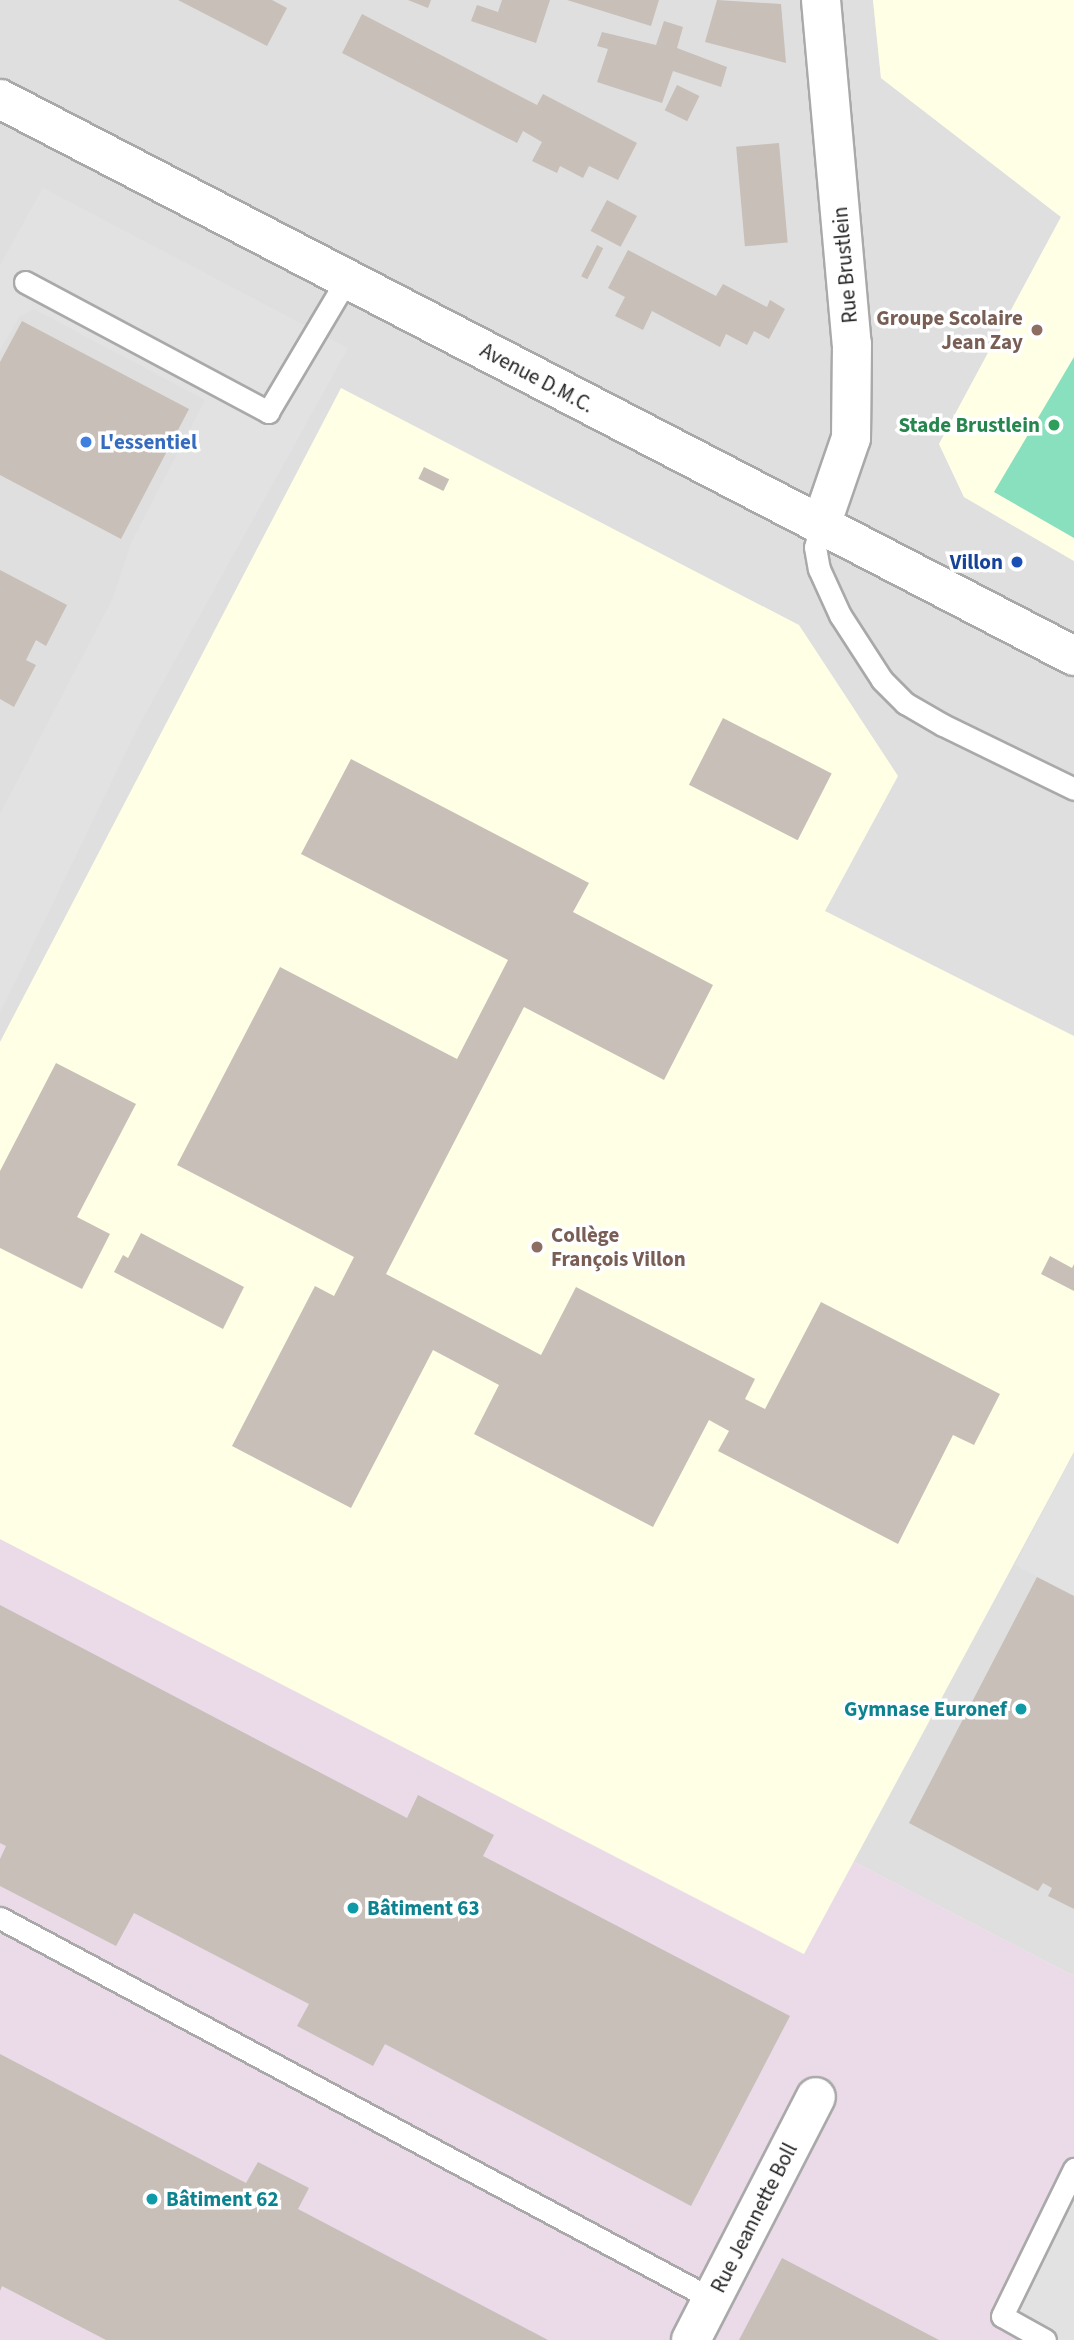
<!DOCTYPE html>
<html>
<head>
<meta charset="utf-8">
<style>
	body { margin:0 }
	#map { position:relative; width:1074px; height:2340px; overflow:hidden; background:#f2efe9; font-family:"Source Sans 3",sans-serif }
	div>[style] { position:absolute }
	.residential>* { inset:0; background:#e0dfdf }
	.industrial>* { inset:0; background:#ebdbe8 }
	.education>* { inset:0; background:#ffffe5 }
	.pitch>* { inset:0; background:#88e0be }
	.parking>* { inset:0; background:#e2e2e2 }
	.building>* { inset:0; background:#c7bfb8; transform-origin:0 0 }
	.roads { filter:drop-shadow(2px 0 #a9a9a9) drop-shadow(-2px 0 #a9a9a9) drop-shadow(0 2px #a9a9a9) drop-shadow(0 -2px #a9a9a9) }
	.service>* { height:21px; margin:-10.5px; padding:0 10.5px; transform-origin:10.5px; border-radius:10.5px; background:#fff }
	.minor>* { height:38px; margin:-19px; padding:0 19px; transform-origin:19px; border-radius:19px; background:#fff }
	.dots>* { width:19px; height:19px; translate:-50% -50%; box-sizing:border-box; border:4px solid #fff; border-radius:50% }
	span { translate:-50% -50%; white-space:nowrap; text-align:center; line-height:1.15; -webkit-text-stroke:7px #fff; paint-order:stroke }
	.street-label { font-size:21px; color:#222 }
	.education-label { font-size:21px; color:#785e54; font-weight:700 }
	.right { translate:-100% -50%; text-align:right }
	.left { translate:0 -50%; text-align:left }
	.leisure-label { font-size:21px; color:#27864d; font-weight:700 }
	.shop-label { font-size:21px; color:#366cbe; font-weight:700 }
	.transit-label { font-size:21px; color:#164399; font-weight:700 }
	.culture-label { font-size:21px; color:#0d838f; font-weight:700 }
</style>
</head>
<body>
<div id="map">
	<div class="residential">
		<i style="clip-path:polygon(0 0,873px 0,881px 78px,1061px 217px,939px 444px,964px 497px,1074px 561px,1074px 1976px,854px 1862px,804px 1954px,0 1539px)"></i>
	</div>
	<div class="industrial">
		<i style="clip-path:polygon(0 1539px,803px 1954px,854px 1862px,1074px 1976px,1074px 2340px,0 2340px)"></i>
	</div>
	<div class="education">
		<i style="clip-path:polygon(873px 0,1074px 0,1074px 561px,964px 497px,939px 444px,1061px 217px,881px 78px)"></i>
		<i style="clip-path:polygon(341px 388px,799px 625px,898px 776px,825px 911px,1074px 1036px,1074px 1452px,804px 1954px,0 1539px,0 1042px)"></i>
	</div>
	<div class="pitch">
		<i style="clip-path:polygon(1074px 357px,1074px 538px,994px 492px)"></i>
	</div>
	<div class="parking">
		<i style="clip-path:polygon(43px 188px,348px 348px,137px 729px,0 1013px,0 814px,112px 600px,132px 541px,205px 400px,34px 309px,20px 316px,0 350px,0 265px)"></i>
		<i style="clip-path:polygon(1074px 1452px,1074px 1596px,1015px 1565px)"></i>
		<i style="clip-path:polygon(1074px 2169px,1074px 2340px,1045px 2340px,1002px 2316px)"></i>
	</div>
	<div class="building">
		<i style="clip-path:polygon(178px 0,272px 0,287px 8px,267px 46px)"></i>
		<i style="clip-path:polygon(408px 0,431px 0,428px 8px)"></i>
		<i style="clip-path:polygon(502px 0,550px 0,536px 43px,471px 21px,477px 5px,498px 12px)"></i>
		<i style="clip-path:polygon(567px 0,659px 0,651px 26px)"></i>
		<i style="clip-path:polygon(717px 0,781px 4px,786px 63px,705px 42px)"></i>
		<i style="clip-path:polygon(362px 14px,537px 105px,543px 94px,637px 143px,618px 180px,589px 166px,583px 178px,560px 166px,557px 173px,532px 161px,542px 142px,523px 131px,517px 143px,342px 53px)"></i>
		<i style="clip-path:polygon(664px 21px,683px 27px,677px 48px,727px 67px,721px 87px,673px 71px,662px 103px,597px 82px,608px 49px,597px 46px,602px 32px,656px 45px)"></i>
		<i style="left:677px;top:85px;width:25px;height:28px;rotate:26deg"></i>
		<i style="left:779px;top:143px;width:100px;height:43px;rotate:85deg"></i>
		<i style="left:607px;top:200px;width:34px;height:35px;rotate:28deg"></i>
		<i style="left:597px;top:245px;width:7px;height:35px;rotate:27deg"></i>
		<i style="clip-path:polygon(628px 250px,716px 296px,723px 284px,767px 307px,770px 300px,785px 309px,769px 339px,754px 331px,747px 345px,726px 334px,720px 347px,652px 311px,643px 330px,615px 316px,625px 297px,608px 288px)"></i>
		<i style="clip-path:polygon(22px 321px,189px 409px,121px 539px,0 475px,0 362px)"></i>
		<i style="left:424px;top:467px;width:28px;height:13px;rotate:26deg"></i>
		<i style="clip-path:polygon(0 570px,67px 605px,46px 646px,36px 640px,26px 660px,36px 665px,14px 707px,0 699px)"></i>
		<i style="left:723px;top:718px;width:122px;height:75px;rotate:27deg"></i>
		<i style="clip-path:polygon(351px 759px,589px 883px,573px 912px,713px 985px,664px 1080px,524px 1007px,386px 1274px,541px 1355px,576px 1287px,755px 1379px,745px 1399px,765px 1409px,821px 1302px,1000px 1394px,974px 1445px,953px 1435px,898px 1544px,718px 1451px,729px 1431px,709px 1420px,653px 1527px,474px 1434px,499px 1385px,433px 1350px,351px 1508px,232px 1446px,315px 1286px,334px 1296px,354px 1257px,177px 1165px,280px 967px,457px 1059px,508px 960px,301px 854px)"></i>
		<i style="clip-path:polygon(56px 1063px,136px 1104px,77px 1217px,110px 1234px,82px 1289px,0 1248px,0 1171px)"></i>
		<i style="clip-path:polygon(141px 1233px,244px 1287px,223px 1329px,114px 1272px,123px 1255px,128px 1258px)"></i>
		<i style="clip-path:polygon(1050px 1256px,1072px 1268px,1074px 1264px,1074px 1291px,1041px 1274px)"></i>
		<i style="clip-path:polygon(1037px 1577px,1074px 1596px,1074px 1909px,1048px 1896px,1052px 1888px,1043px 1883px,1038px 1891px,909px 1823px)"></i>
		<i style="clip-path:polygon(0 1605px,407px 1818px,418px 1795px,494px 1835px,483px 1856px,790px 2016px,691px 2206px,385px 2044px,373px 2066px,297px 2026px,309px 2004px,134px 1913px,116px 1946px,0 1886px,0 1859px,6px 1846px,0 1843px)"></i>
		<i style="clip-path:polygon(0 2054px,246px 2183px,258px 2162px,309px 2188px,298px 2209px,548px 2340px,106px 2340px,2px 2286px,0 2291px)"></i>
		<i style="clip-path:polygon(782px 2258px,939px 2340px,739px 2340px)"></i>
	</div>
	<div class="roads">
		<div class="service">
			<i style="left:25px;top:282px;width:276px;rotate:28.1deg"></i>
			<i style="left:268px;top:412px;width:155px;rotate:-59.3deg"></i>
			<i style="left:821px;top:525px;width:23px;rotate:105deg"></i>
			<i style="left:815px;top:547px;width:22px;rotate:80deg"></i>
			<i style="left:819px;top:569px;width:51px;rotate:65.5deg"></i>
			<i style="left:840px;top:615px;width:77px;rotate:57.1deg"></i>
			<i style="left:882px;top:680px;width:33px;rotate:45deg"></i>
			<i style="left:905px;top:703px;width:44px;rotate:30.1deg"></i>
			<i style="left:943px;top:725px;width:146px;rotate:26deg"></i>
			<i style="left:0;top:1918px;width:808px;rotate:28.15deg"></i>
			<i style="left:1045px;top:2340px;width:49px;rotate:-150.8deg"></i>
			<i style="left:1002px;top:2316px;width:164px;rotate:-63.9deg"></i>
		</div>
		<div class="minor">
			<i style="left:821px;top:0;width:345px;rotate:84.9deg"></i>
			<i style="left:852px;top:344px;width:94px;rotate:90.6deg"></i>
			<i style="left:851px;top:438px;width:92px;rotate:109deg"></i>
			<i style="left:0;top:99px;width:1210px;rotate:27.41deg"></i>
			<i style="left:691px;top:2340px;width:273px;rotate:-62.8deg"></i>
		</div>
	</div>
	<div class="dots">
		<i style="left:1037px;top:330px;background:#8d6e63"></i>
		<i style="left:1054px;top:425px;background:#2e9e5b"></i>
		<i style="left:86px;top:442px;background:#3f7fe0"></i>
		<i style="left:1017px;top:562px;background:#1a4fb4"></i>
		<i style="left:537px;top:1247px;background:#8d6e63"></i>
		<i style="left:1021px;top:1709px;background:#0f9aa8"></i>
		<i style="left:353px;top:1908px;background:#0f9aa8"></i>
		<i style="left:152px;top:2199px;background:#0f9aa8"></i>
	</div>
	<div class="street-label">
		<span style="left:845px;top:265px;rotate:-95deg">Rue Brustlein</span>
		<span style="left:537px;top:378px;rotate:28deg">Avenue D.M.C.</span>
		<span style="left:754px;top:2218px;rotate:-63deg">Rue Jeannette Boll</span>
	</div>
	<div class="education-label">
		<span class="right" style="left:1023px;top:330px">Groupe Scolaire<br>Jean Zay</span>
		<span class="left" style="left:551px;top:1247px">Collège<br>François Villon</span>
	</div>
	<div class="leisure-label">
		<span class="right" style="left:1040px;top:425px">Stade Brustlein</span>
	</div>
	<div class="shop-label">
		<span class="left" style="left:100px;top:442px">L'essentiel</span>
	</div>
	<div class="transit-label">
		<span class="right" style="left:1003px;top:562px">Villon</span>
	</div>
	<div class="culture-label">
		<span class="right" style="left:1007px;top:1709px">Gymnase Euronef</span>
		<span class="left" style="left:367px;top:1908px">Bâtiment 63</span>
		<span class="left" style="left:166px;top:2199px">Bâtiment 62</span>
	</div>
</div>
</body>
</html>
